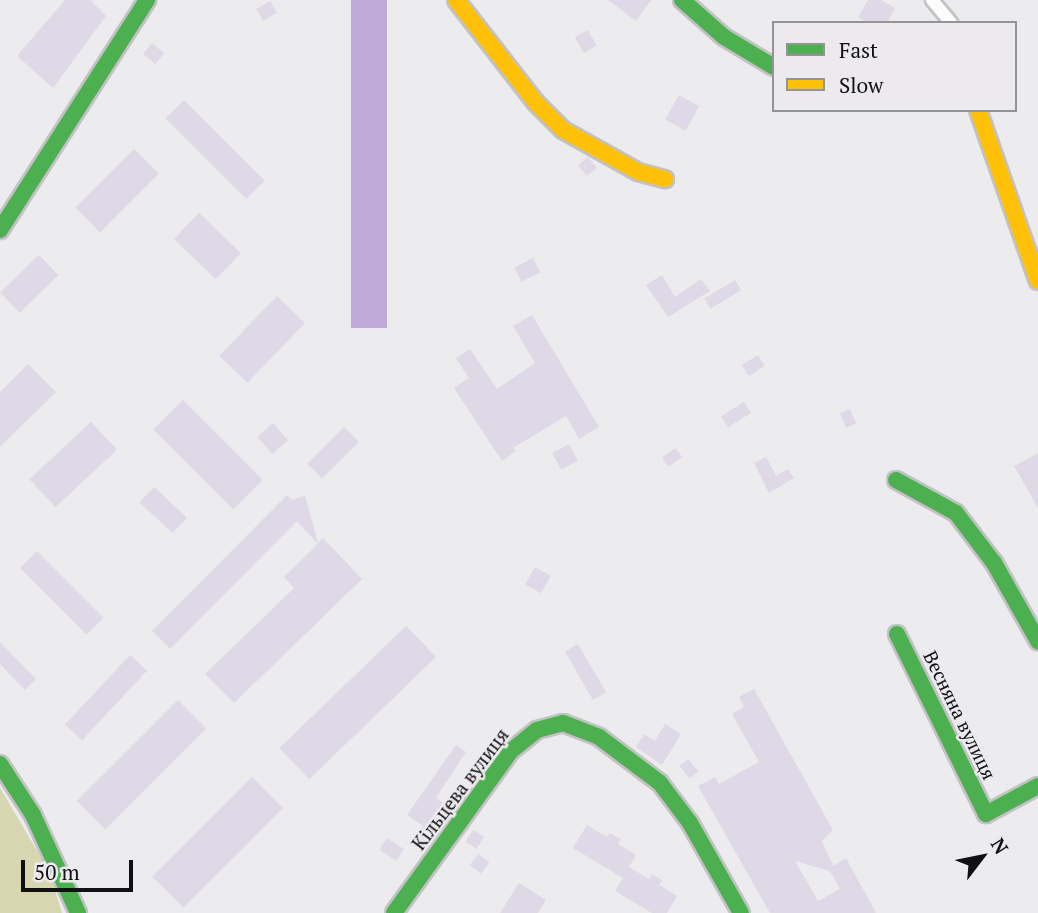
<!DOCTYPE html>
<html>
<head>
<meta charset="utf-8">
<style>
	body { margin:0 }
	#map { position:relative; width:1038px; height:913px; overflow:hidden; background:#ecebed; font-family:"PT Serif",serif }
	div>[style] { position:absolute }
	.green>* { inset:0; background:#d7d6b1 }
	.water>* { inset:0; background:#c0aad7; transform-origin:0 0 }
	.building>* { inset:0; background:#dfd8e6; transform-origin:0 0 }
	.roads { filter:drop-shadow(2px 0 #c2c1c3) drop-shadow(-2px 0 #c2c1c3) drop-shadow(0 2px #c2c1c3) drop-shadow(0 -2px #c2c1c3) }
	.street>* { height:12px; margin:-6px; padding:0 6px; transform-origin:6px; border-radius:6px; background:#fcfcfc }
	.fast>* { height:16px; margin:-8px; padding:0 8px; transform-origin:8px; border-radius:8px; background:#4caf50 }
	.slow>* { height:16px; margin:-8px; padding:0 8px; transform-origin:8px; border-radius:8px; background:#ffc107 }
	span { translate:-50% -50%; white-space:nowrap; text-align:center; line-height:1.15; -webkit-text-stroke:5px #eceaee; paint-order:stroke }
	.street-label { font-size:19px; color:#111012 }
	.legend { position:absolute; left:772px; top:21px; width:245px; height:91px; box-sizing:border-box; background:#eceaee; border:2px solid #949396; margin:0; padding:9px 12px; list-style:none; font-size:21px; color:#111012 }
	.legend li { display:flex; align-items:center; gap:14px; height:35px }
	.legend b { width:35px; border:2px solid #949396 }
	.north { position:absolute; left:947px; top:822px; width:70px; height:70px; -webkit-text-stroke:5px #eceaee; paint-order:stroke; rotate:58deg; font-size:19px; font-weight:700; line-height:28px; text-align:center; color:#111012 }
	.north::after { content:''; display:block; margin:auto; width:24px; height:32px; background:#111012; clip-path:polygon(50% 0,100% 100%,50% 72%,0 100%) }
	.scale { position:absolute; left:21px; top:860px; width:112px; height:32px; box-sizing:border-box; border:4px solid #111012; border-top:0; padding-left:9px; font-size:21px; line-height:24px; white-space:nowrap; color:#111012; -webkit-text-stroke:5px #eceaee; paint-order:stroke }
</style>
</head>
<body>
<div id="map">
	<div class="green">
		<i style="clip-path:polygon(0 788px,49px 871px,62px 913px,0 913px)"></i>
	</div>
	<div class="water">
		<i style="left:351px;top:0;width:36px;height:328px"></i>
	</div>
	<div class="building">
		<i style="clip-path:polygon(65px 0,90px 0,106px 16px,53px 88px,17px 56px)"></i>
		<i style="clip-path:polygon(608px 0,651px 0,636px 21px)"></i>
		<i style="clip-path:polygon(868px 0,881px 0,895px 8px,887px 23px,868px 23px,858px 17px)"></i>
		<i style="left:270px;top:1px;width:14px;height:16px;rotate:60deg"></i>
		<i style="left:588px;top:30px;width:18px;height:15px;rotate:61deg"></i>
		<i style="left:152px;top:43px;width:16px;height:14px;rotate:40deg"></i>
		<i style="left:679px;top:95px;width:23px;height:28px;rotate:29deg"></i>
		<i style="left:184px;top:100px;width:114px;height:26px;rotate:45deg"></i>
		<i style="left:134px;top:149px;width:35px;height:83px;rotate:45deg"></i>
		<i style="left:588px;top:157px;width:14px;height:13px;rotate:51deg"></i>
		<i style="left:199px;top:213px;width:58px;height:36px;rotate:44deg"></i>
		<i style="left:39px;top:255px;width:28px;height:54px;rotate:46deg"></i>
		<i style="left:533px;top:258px;width:16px;height:21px;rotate:63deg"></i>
		<i style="clip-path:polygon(662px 275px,675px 297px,701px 279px,710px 291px,668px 317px,646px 285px)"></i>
		<i style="left:735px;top:280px;width:12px;height:36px;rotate:59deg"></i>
		<i style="left:277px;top:296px;width:39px;height:83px;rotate:44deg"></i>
		<i style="clip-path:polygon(532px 315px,599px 427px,579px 439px,566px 416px,513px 448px,516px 451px,502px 461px,454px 388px,469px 378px,456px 358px,470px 349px,497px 389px,535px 363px,513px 326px)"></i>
		<i style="left:758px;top:355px;width:13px;height:19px;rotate:58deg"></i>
		<i style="clip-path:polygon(28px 364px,56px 392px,0 447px,0 392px)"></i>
		<i style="left:183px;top:400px;width:113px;height:42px;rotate:45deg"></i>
		<i style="left:744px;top:402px;width:13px;height:27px;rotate:58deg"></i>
		<i style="left:850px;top:409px;width:16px;height:11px;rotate:68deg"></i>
		<i style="left:91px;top:422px;width:38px;height:84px;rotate:47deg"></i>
		<i style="left:273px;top:423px;width:23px;height:21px;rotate:49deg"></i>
		<i style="left:344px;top:427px;width:21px;height:52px;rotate:45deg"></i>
		<i style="left:569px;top:444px;width:19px;height:19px;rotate:62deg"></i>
		<i style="left:676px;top:448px;width:11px;height:17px;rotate:56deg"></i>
		<i style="clip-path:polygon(1038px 453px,1038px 508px,1014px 466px)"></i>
		<i style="clip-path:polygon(766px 457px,776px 476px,788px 469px,794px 478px,769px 493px,754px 463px)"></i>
		<i style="left:154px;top:487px;width:45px;height:21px;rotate:43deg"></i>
		<i style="clip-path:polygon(287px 495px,292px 500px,305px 496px,318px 543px,323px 538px,362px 579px,234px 703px,205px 674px,294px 588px,284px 577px,318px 544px,297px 521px,170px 649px,152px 631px)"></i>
		<i style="left:37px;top:551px;width:94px;height:24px;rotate:45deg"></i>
		<i style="left:535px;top:567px;width:18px;height:20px;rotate:29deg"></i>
		<i style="left:406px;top:626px;width:43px;height:176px;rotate:46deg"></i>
		<i style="clip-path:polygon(0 642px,36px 679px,25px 690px,0 664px)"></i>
		<i style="left:578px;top:644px;width:56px;height:15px;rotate:60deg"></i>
		<i style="left:130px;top:655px;width:23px;height:95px;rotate:43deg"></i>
		<i style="clip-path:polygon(evenodd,754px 689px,833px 830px,822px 841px,833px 866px,846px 858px,876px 913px,770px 913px,698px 786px,715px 777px,719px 784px,759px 762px,732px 714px,744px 707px,739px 697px,754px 689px,795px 861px,830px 871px,840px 889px,818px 901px,795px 861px)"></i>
		<i style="left:178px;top:700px;width:40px;height:143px;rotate:45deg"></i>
		<i style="clip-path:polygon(665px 724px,681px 734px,662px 765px,636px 747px,644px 734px,655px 741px)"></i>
		<i style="clip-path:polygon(456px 745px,466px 752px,436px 798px,449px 807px,424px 852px,412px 844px,423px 826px,407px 815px)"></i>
		<i style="left:688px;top:759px;width:16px;height:11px;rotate:50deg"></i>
		<i style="left:252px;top:777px;width:44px;height:141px;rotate:45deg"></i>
		<i style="clip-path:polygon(587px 825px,607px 837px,610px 833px,621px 839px,618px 844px,636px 855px,629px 867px,649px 879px,652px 874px,662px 880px,659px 885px,677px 896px,667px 913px,652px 913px,615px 891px,623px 878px,573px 848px)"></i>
		<i style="left:473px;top:830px;width:13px;height:14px;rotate:32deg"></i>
		<i style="left:387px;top:838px;width:20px;height:14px;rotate:33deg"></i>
		<i style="left:478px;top:854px;width:14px;height:14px;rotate:36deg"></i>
		<i style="clip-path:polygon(519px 883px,546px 900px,538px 913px,500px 913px)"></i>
	</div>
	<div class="roads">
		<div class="street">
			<i style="left:932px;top:0;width:30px;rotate:50deg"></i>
		</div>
		<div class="fast">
			<i style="left:682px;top:0;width:56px;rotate:41.4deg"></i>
			<i style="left:724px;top:37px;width:58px;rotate:31deg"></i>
			<i style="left:0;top:230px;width:273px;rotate:-57.4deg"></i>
			<i style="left:896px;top:480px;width:68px;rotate:28.8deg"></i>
			<i style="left:956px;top:513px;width:63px;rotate:52.8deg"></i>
			<i style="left:994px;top:563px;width:90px;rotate:60.6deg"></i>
			<i style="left:897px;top:634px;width:201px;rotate:63.7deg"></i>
			<i style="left:986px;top:814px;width:59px;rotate:-28.3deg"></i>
			<i style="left:0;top:764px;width:61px;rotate:57.1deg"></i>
			<i style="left:33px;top:815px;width:108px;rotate:65.3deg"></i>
			<i style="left:394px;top:913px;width:200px;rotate:-54.2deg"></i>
			<i style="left:511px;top:751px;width:33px;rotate:-39deg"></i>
			<i style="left:537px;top:730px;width:27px;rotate:-15deg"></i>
			<i style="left:563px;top:723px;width:39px;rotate:21deg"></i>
			<i style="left:599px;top:737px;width:76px;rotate:37deg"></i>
			<i style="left:660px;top:783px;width:50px;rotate:53.1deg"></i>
			<i style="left:690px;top:823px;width:103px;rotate:60.5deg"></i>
		</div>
		<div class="slow">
			<i style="left:456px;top:0;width:130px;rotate:52.2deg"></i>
			<i style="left:536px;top:103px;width:38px;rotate:45deg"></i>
			<i style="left:563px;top:130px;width:86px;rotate:29.2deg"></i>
			<i style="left:638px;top:172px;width:28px;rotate:15deg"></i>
			<i style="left:978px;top:110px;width:181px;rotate:70.7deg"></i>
		</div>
	</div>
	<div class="street-label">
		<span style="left:960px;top:715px;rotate:64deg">Весняна вулиця</span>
		<span style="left:460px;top:789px;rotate:-53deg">Кільцева вулиця</span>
	</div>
	<ul class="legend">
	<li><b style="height:9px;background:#4caf50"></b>Fast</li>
	<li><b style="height:9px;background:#ffc107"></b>Slow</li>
	</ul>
	<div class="north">N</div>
	<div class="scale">50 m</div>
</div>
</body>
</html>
